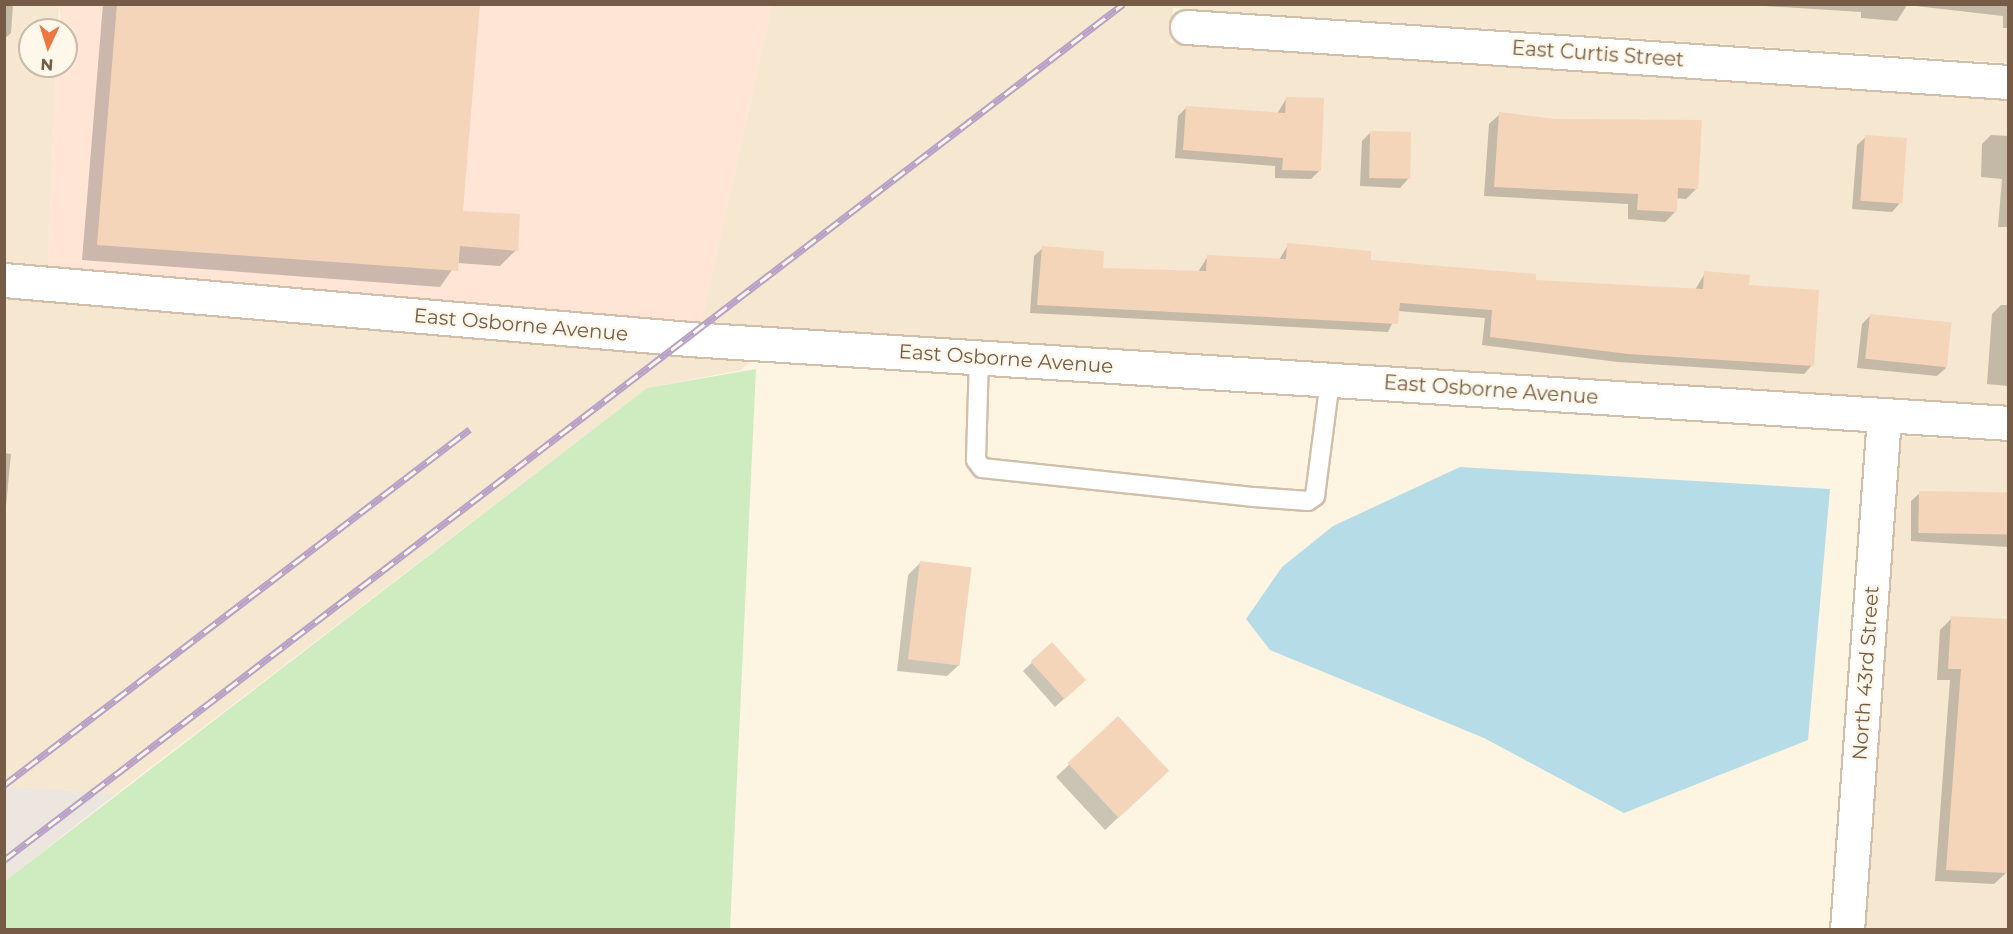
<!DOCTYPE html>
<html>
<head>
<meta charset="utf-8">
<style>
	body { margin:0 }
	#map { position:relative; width:2013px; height:934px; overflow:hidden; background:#fdf5e2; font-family:Montserrat,sans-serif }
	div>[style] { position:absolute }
	.residential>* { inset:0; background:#f5e7d0 }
	.commercial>* { inset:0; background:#fee5d6 }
	.industrial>* { inset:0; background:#ece6de }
	.green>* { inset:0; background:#cfebc0 }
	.water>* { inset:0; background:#b6dde7 }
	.shadow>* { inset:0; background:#0003 }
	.building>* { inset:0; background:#f4d5b9; transform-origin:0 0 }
	.roads { filter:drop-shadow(2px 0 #d1bfab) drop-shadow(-2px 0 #d1bfab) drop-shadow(0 2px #d1bfab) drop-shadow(0 -2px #d1bfab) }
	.service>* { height:18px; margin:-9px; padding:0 9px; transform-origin:9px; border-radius:9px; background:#fff }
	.minor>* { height:33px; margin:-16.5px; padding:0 16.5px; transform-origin:16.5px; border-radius:16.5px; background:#fff }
	.rail>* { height:7px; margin-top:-3.5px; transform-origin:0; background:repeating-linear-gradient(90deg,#fff8ea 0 14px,#b8a1c7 0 28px); box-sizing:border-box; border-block:2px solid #b8a1c7 }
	span { translate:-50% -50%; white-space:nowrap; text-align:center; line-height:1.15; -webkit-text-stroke:4.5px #fff8ea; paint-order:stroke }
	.street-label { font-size:20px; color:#765c47 }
	.frame { position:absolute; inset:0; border:6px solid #765c47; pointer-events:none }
	.north { position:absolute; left:18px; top:18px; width:60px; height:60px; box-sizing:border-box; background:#fff8ea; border:2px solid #c8baa9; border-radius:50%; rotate:184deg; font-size:16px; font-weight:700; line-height:24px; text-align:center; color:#765c47 }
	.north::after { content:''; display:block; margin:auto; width:21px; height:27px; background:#ed7542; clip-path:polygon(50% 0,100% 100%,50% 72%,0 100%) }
</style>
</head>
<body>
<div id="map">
	<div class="residential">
		<i style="clip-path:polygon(4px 5px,59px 5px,58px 30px,30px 30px,30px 66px,56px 66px,48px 266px,5px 262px)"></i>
		<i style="clip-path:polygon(772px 5px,2008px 5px,2008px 63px,1173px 8px,1170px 43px,2008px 100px,2008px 406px,701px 322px)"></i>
		<i style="clip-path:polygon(4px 298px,688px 357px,751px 361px,741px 370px,647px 388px,116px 794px,5px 786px)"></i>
		<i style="clip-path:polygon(1899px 436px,2008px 442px,2008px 929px,1863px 930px)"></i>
	</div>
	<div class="commercial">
		<i style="clip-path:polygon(59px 5px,772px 5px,701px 322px,48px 266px,56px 66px,66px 66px)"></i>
	</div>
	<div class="industrial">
		<i style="clip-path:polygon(5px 786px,116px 794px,5px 881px)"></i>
	</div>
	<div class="green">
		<i style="clip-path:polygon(756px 369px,730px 929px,5px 929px,5px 881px,647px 388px)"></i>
	</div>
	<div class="water">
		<i style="clip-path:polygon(1460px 467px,1830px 489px,1808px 740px,1624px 813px,1484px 738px,1270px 650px,1246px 619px,1282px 567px,1333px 526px)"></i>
	</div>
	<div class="shadow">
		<i style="clip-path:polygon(4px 4px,13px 4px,11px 33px,4px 39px)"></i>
		<i style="clip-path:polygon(103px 4px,478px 4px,461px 212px,516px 250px,500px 266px,457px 263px,440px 287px,82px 260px)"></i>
		<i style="clip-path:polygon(1733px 4px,2008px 4px,2008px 28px,2003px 28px,2003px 16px,1907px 5px,1897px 21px,1861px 18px,1861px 12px)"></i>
		<i style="clip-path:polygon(1286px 99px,1320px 170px,1311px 179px,1275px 178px,1275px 166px,1175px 158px,1178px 116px,1187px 107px,1277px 114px)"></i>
		<i style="clip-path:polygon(1500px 114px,1555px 120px,1696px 189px,1686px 199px,1676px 198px,1675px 212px,1665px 222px,1628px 219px,1628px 204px,1484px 196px,1489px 124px)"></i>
		<i style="clip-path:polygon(1370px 133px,1408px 179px,1400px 188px,1360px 186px,1362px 141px)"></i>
		<i style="clip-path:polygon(1991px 135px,2008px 136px,2008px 227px,1998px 227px,2002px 179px,1981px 177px,1982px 144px)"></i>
		<i style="clip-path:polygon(1866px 137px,1900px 203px,1892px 212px,1852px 209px,1857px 145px)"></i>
		<i style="clip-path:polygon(1288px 245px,1369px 261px,1534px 282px,1695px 290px,1705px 273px,1748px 287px,1812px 365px,1804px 374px,1618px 362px,1482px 345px,1485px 318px,1398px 311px,1388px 332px,1030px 313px,1034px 256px,1043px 248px,1101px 269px,1198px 272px,1208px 256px,1279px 260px)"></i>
		<i style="clip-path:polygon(2001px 305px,2008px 305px,2008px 386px,1987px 384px,1992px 314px)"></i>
		<i style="clip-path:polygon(1871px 315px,1946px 368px,1937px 376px,1857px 368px,1862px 324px)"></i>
		<i style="clip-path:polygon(4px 453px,11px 454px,4px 527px)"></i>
		<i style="clip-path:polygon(1920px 493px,2008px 496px,2008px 547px,1911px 541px,1911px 501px)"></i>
		<i style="clip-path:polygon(921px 562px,960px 664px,947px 676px,897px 671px,908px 575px)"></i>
		<i style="clip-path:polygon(1952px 618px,2008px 621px,2006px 873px,1994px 884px,1935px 881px,1950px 680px,1937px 680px,1940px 630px)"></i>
		<i style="clip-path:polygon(1052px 644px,1076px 688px,1055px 707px,1023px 671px)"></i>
		<i style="clip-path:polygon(1118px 718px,1155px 783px,1105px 830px,1056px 777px)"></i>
	</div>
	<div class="building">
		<i style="clip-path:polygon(117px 4px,480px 4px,463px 211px,520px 214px,518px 251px,460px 246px,458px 271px,97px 245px)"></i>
		<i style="clip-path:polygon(1286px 97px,1324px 98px,1321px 171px,1282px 170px,1283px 158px,1183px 150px,1186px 106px,1285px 113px)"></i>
		<i style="clip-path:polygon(1499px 112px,1555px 119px,1702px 120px,1698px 189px,1678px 188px,1677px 212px,1637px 210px,1638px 194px,1494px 187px)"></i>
		<i style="left:1370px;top:131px;width:41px;height:47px;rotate:1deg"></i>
		<i style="left:1865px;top:135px;width:42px;height:66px;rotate:4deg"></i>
		<i style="clip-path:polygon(1287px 243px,1371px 251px,1371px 260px,1536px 274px,1536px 280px,1703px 289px,1704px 271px,1750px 275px,1749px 285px,1819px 290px,1814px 366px,1628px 354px,1490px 337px,1492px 310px,1400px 303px,1398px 324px,1037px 305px,1042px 246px,1104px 251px,1103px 268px,1206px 271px,1207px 255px,1286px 259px)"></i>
		<i style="left:1870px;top:314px;width:82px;height:45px;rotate:6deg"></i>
		<i style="left:1919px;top:491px;width:89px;height:42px;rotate:1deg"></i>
		<i style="left:920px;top:561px;width:52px;height:99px;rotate:7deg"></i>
		<i style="clip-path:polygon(1951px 616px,2008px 619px,2007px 873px,1946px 870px,1961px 669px,1948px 669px)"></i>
		<i style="left:1052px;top:642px;width:51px;height:29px;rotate:48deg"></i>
		<i style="left:1118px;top:716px;width:75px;height:69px;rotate:47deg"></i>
	</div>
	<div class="roads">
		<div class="service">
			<i style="left:979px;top:357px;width:103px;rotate:91.7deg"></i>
			<i style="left:976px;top:460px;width:10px;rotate:53deg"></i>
			<i style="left:982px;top:468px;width:274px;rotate:6.1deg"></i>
			<i style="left:1254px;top:497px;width:54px;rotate:4.2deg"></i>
			<i style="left:1308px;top:501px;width:9px;rotate:-36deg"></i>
			<i style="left:1315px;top:496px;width:117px;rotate:-82.6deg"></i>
		</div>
		<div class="minor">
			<i style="left:1187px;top:27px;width:823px;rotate:3.83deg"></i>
			<i style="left:4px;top:280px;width:688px;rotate:4.92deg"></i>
			<i style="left:689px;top:339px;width:1322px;rotate:3.64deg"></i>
			<i style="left:1847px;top:930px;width:515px;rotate:-85.88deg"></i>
		</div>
	</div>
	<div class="rail">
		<i style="left:4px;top:785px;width:586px;rotate:-37.38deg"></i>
		<i style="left:4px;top:860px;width:1409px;rotate:-37.41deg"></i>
	</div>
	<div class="street-label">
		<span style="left:1598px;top:54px;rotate:4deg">East Curtis Street</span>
		<span style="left:521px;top:325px;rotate:5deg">East Osborne Avenue</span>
		<span style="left:1006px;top:359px;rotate:4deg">East Osborne Avenue</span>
		<span style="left:1491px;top:390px;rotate:4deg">East Osborne Avenue</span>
		<span style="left:1866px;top:673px;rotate:-86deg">North 43rd Street</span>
	</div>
	<div class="frame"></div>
	<div class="north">N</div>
</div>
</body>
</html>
